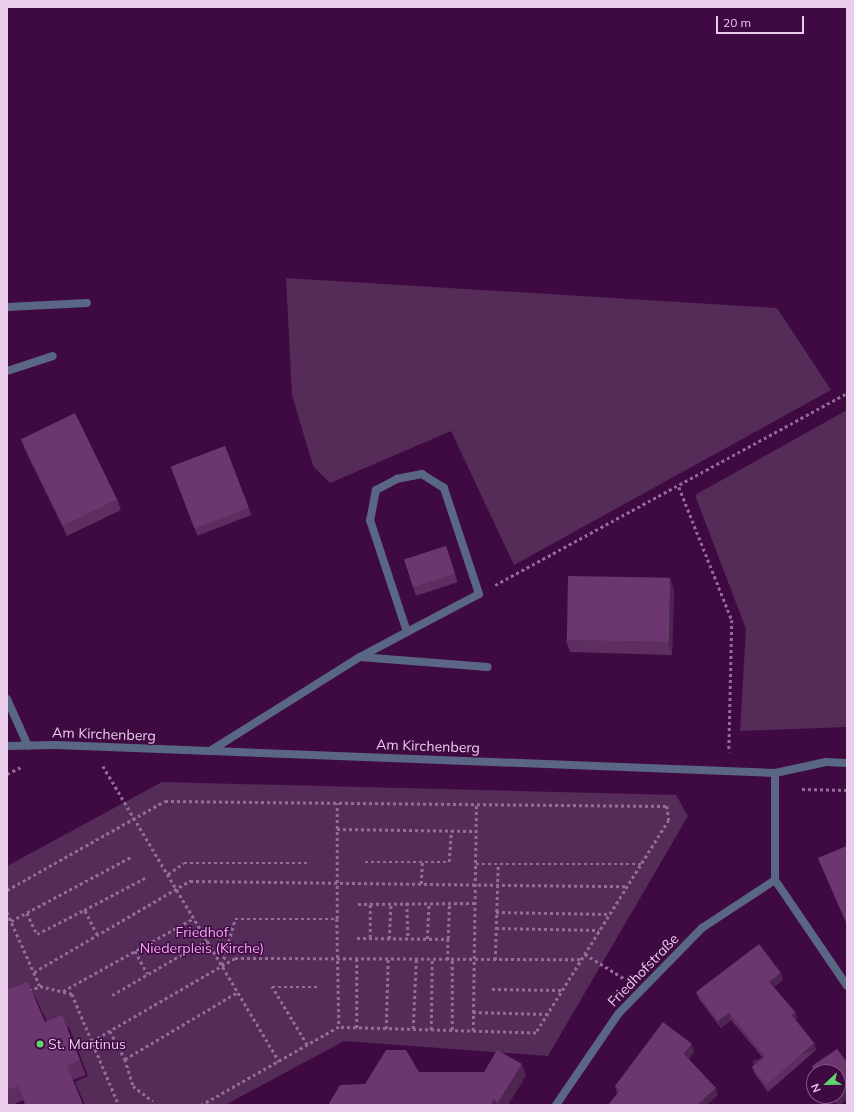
<!DOCTYPE html>
<html>
<head>
<meta charset="utf-8">
<style>
	body { margin:0 }
	#map { position:relative; width:854px; height:1112px; overflow:hidden; background:#3f0a42; font-family:Mulish,sans-serif }
	div>[style] { position:absolute }
	.green>* { inset:0; background:#552b57 }
	.path>* { height:2.5px; margin-top:-1.25px; transform-origin:0; background:repeating-linear-gradient(90deg,#956c97 0 3px,transparent 0 6px) }
	.service>* { height:8px; margin:-4px; padding:0 4px; transform-origin:4px; border-radius:4px; background:#5a6784 }
	.minor>* { height:8px; margin:-4px; padding:0 4px; transform-origin:4px; border-radius:4px; background:#5a6784 }
	.wall>* { inset:0; background:#5d2e5f; transform-origin:0 0 }
	.shaded-wall>* { inset:0; background:#4c264e; transform-origin:0 0 }
	.building>* { inset:0; background:#6c366f; transform-origin:0 0 }
	.dots>* { width:11px; height:11px; translate:-50% -50%; box-sizing:border-box; border:2px solid #3f0a42; border-radius:50% }
	span { translate:-50% -50%; white-space:nowrap; text-align:center; line-height:1.15; -webkit-text-stroke:3px #3f0a42; paint-order:stroke }
	.street-label { font-size:14px; color:#eacceb }
	.park-label { font-size:14px; color:#f5a5f8 }
	.poi-label { font-size:14px; color:#eacceb }
	.left { translate:0 -50%; text-align:left }
	.frame { position:absolute; inset:0; border:8px solid #eacceb; pointer-events:none }
	.north { position:absolute; left:806px; top:1064px; width:40px; height:40px; box-sizing:border-box; background:#3f0a42; border:1px solid #835886; border-radius:50%; rotate:248deg; font-size:11px; font-weight:700; line-height:16px; text-align:center; color:#eacceb }
	.north::after { content:''; display:block; margin:auto; width:14px; height:18px; background:#5fd56b; clip-path:polygon(50% 0,100% 100%,50% 72%,0 100%) }
	.scale { position:absolute; left:716px; top:16px; width:88px; height:18px; box-sizing:border-box; border:2px solid #eacceb; border-top:0; padding-left:5px; font-size:12px; line-height:14px; white-space:nowrap; color:#eacceb; -webkit-text-stroke:3px #3f0a42; paint-order:stroke }
</style>
</head>
<body>
<div id="map">
	<div class="green">
		<i style="clip-path:polygon(286px 278px,777px 308px,831px 390px,514px 565px,451px 431px,330px 483px,313px 466px,292px 395px)"></i>
		<i style="clip-path:polygon(847px 410px,847px 727px,740px 731px,746px 629px,695px 495px)"></i>
		<i style="clip-path:polygon(162px 782px,676px 795px,688px 816px,548px 1056px,344px 1041px,225px 1105px,85px 1105px,75px 1082px,88px 1076px,69px 1027px,52px 1033px,34px 994px,7px 1005px,7px 866px)"></i>
	</div>
	<div class="path">
		<i style="left:679px;top:487px;width:143px;rotate:68.3deg"></i>
		<i style="left:732px;top:620px;width:132px;rotate:91.3deg"></i>
		<i style="left:495px;top:585px;width:401px;rotate:-28.6deg"></i>
		<i style="left:103px;top:766px;width:344px;rotate:59.2deg"></i>
		<i style="left:7px;top:774px;width:18px;rotate:-27deg"></i>
		<i style="left:802px;top:789px;width:45px;rotate:1.3deg"></i>
		<i style="left:337px;top:829px;width:139px;rotate:0.8deg"></i>
		<i style="left:365px;top:862px;width:84px"></i>
		<i style="left:449px;top:862px;width:31px;rotate:-86deg"></i>
		<i style="left:476px;top:864px;width:165px"></i>
		<i style="left:168px;top:874px;width:19px;rotate:-35deg"></i>
		<i style="left:184px;top:863px;width:125px"></i>
		<i style="left:421px;top:884px;width:22px;rotate:-87deg"></i>
		<i style="left:7px;top:890px;width:181px;rotate:-29.4deg"></i>
		<i style="left:165px;top:801px;width:502px;rotate:0.57deg"></i>
		<i style="left:667px;top:806px;width:14px;rotate:82deg"></i>
		<i style="left:669px;top:820px;width:251px;rotate:122deg"></i>
		<i style="left:536px;top:1033px;width:197px;rotate:-178.3deg"></i>
		<i style="left:339px;top:1027px;width:158px;rotate:150.3deg"></i>
		<i style="left:407px;top:903px;width:36px;rotate:88deg"></i>
		<i style="left:358px;top:904px;width:117px;rotate:-0.5deg"></i>
		<i style="left:7px;top:912px;width:81px;rotate:66deg"></i>
		<i style="left:496px;top:912px;width:114px;rotate:1deg"></i>
		<i style="left:27px;top:913px;width:23px;rotate:65deg"></i>
		<i style="left:37px;top:934px;width:53px;rotate:-27.1deg"></i>
		<i style="left:337px;top:919px;width:116px;rotate:-90deg"></i>
		<i style="left:11px;top:921px;width:136px;rotate:-28.1deg"></i>
		<i style="left:496px;top:928px;width:103px;rotate:1.1deg"></i>
		<i style="left:97px;top:935px;width:28px;rotate:-117deg"></i>
		<i style="left:84px;top:910px;width:69px;rotate:-27.7deg"></i>
		<i style="left:357px;top:938px;width:91px;rotate:0.6deg"></i>
		<i style="left:448px;top:939px;width:21px;rotate:90deg"></i>
		<i style="left:370px;top:938px;width:34px;rotate:-90deg"></i>
		<i style="left:389px;top:939px;width:36px;rotate:-87deg"></i>
		<i style="left:427px;top:939px;width:35px;rotate:-87deg"></i>
		<i style="left:448px;top:939px;width:34px;rotate:-88deg"></i>
		<i style="left:135px;top:951px;width:26px;rotate:61deg"></i>
		<i style="left:585px;top:954px;width:47px;rotate:32deg"></i>
		<i style="left:357px;top:959px;width:69px;rotate:90deg"></i>
		<i style="left:495px;top:960px;width:96px;rotate:-88.2deg"></i>
		<i style="left:222px;top:965px;width:48px;rotate:-74.2deg"></i>
		<i style="left:235px;top:919px;width:102px"></i>
		<i style="left:337px;top:919px;width:108px;rotate:88.9deg"></i>
		<i style="left:34px;top:972px;width:181px;rotate:-30.3deg"></i>
		<i style="left:190px;top:881px;width:437px;rotate:0.7deg"></i>
		<i style="left:492px;top:989px;width:70px;rotate:0.8deg"></i>
		<i style="left:29px;top:991px;width:12px;rotate:-24deg"></i>
		<i style="left:40px;top:986px;width:33px;rotate:14deg"></i>
		<i style="left:72px;top:994px;width:121px;rotate:67.1deg"></i>
		<i style="left:63px;top:991px;width:150px;rotate:-29.1deg"></i>
		<i style="left:112px;top:995px;width:110px;rotate:-30.1deg"></i>
		<i style="left:473px;top:1012px;width:74px;rotate:1.5deg"></i>
		<i style="left:386px;top:1029px;width:70px;rotate:-88.4deg"></i>
		<i style="left:413px;top:1029px;width:70px;rotate:-87.5deg"></i>
		<i style="left:431px;top:1030px;width:70px;rotate:-89.2deg"></i>
		<i style="left:452px;top:1030px;width:70px;rotate:-90deg"></i>
		<i style="left:110px;top:1031px;width:32px;rotate:62deg"></i>
		<i style="left:125px;top:1059px;width:131px;rotate:-30.7deg"></i>
		<i style="left:473px;top:1031px;width:227px;rotate:-89.2deg"></i>
		<i style="left:92px;top:1041px;width:165px;rotate:-30.1deg"></i>
		<i style="left:235px;top:958px;width:346px;rotate:0.2deg"></i>
		<i style="left:307px;top:1045px;width:68px;rotate:-121.1deg"></i>
		<i style="left:272px;top:987px;width:46px"></i>
		<i style="left:125px;top:1059px;width:28px;rotate:73deg"></i>
		<i style="left:133px;top:1086px;width:25px;rotate:37deg"></i>
	</div>
	<div class="service">
		<i style="left:7px;top:307px;width:80px;rotate:-2.9deg"></i>
		<i style="left:7px;top:371px;width:48px;rotate:-18.1deg"></i>
		<i style="left:360px;top:657px;width:128px;rotate:4.5deg"></i>
		<i style="left:7px;top:699px;width:51px;rotate:65.9deg"></i>
		<i style="left:210px;top:751px;width:177px;rotate:-32.1deg"></i>
		<i style="left:360px;top:657px;width:53px;rotate:-28deg"></i>
		<i style="left:407px;top:632px;width:81px;rotate:-27.8deg"></i>
		<i style="left:479px;top:594px;width:112px;rotate:-108.3deg"></i>
		<i style="left:444px;top:488px;width:26px;rotate:-148deg"></i>
		<i style="left:422px;top:474px;width:25px;rotate:169deg"></i>
		<i style="left:397px;top:479px;width:24px;rotate:152deg"></i>
		<i style="left:376px;top:490px;width:31px;rotate:101deg"></i>
		<i style="left:370px;top:520px;width:118px;rotate:71.7deg"></i>
	</div>
	<div class="minor">
		<i style="left:7px;top:746px;width:49px;rotate:-1.2deg"></i>
		<i style="left:56px;top:745px;width:720px;rotate:2.23deg"></i>
		<i style="left:775px;top:773px;width:52px;rotate:-12.2deg"></i>
		<i style="left:826px;top:762px;width:21px;rotate:3deg"></i>
		<i style="left:775px;top:773px;width:107px;rotate:90deg"></i>
		<i style="left:775px;top:880px;width:128px;rotate:55.8deg"></i>
		<i style="left:556px;top:1105px;width:110px;rotate:-55.7deg"></i>
		<i style="left:618px;top:1014px;width:120px;rotate:-45.7deg"></i>
		<i style="left:702px;top:928px;width:87px;rotate:-33.3deg"></i>
	</div>
	<div class="wall">
		<i style="clip-path:polygon(21px 439px,117px 499px,121px 510px,67px 536px,25px 450px)"></i>
		<i style="left:225px;top:446px;width:74px;height:58px;rotate:69deg"></i>
		<i style="left:446px;top:546px;width:38px;height:44px;rotate:72deg"></i>
		<i style="clip-path:polygon(670px 578px,674px 590px,672px 655px,570px 652px,566px 640px)"></i>
		<i style="clip-path:polygon(847px 846px,847px 925px,818px 858px)"></i>
		<i style="clip-path:polygon(783px 980px,774px 987px,795px 1012px,797px 1019px,796px 1020px,814px 1043px,816px 1050px,768px 1092px,755px 1074px,752px 1067px,763px 1058px,731px 1020px,721px 1028px,699px 999px,696px 992px)"></i>
		<i style="clip-path:polygon(7px 990px,45px 1022px,80px 1060px,86px 1075px,73px 1080px,83px 1105px,25px 1105px,23px 1100px,12px 1105px,7px 1105px)"></i>
		<i style="clip-path:polygon(694px 1052px,689px 1059px,718px 1095px,617px 1093px,615px 1086px)"></i>
		<i style="clip-path:polygon(847px 1062px,847px 1099px,840px 1105px,838px 1105px,830px 1096px,838px 1096px,838px 1072px,815px 1072px,812px 1066px)"></i>
	</div>
	<div class="shaded-wall">
		<i style="clip-path:polygon(670px 578px,674px 590px,672px 655px,668px 643px)"></i>
		<i style="clip-path:polygon(781px 973px,783px 980px,772px 989px,769px 982px)"></i>
		<i style="clip-path:polygon(795px 1012px,797px 1019px,794px 1022px,791px 1015px)"></i>
		<i style="clip-path:polygon(729px 1013px,731px 1020px,721px 1028px,718px 1021px)"></i>
		<i style="left:814px;top:1043px;width:7px;height:64px;rotate:74deg"></i>
		<i style="clip-path:polygon(692px 1044px,694px 1052px,687px 1061px,684px 1054px)"></i>
		<i style="clip-path:polygon(522px 1064px,526px 1076px,508px 1105px,498px 1105px,497px 1104px)"></i>
		<i style="clip-path:polygon(843px 1083px,847px 1094px,847px 1099px,840px 1105px,838px 1105px,835px 1096px,838px 1096px,838px 1087px)"></i>
		<i style="clip-path:polygon(716px 1088px,718px 1095px,707px 1105px,697px 1105px)"></i>
		<i style="clip-path:polygon(494px 1099px,497px 1105px,491px 1105px)"></i>
	</div>
	<div class="building">
		<i style="left:75px;top:413px;width:96px;height:60px;rotate:64deg"></i>
		<i style="left:225px;top:446px;width:66px;height:58px;rotate:69deg"></i>
		<i style="left:446px;top:546px;width:29px;height:44px;rotate:72deg"></i>
		<i style="left:568px;top:576px;width:102px;height:64px;rotate:1deg"></i>
		<i style="clip-path:polygon(847px 846px,847px 924px,818px 858px)"></i>
		<i style="clip-path:polygon(759px 944px,781px 973px,769px 982px,795px 1012px,791px 1015px,814px 1043px,766px 1085px,752px 1067px,765px 1056px,729px 1013px,718px 1021px,696px 992px)"></i>
		<i style="clip-path:polygon(28px 982px,45px 1022px,62px 1015px,80px 1060px,67px 1066px,83px 1105px,26px 1105px,18px 1086px,7px 1090px,7px 990px)"></i>
		<i style="clip-path:polygon(663px 1022px,692px 1044px,684px 1054px,716px 1088px,697px 1105px,608px 1105px,620px 1090px,615px 1086px)"></i>
		<i style="clip-path:polygon(837px 1049px,847px 1062px,847px 1088px,843px 1083px,838px 1087px,838px 1072px,817px 1072px,812px 1066px)"></i>
		<i style="clip-path:polygon(386px 1050px,406px 1050px,419px 1072px,484px 1072px,497px 1050px,522px 1064px,497px 1104px,494px 1099px,491px 1105px,328px 1105px,340px 1085px,365px 1084px)"></i>
	</div>
	<div class="dots">
		<i style="left:40px;top:1044px;background:#5fd56b"></i>
	</div>
	<div class="street-label">
		<span style="left:104px;top:734px;rotate:2deg">Am Kirchenberg</span>
		<span style="left:428px;top:746px;rotate:2deg">Am Kirchenberg</span>
		<span style="left:643px;top:970px;rotate:-46deg">Friedhofstraße</span>
	</div>
	<div class="park-label">
		<span style="left:202px;top:940px">Friedhof<br>Niederpleis (Kirche)</span>
	</div>
	<div class="poi-label">
		<span class="left" style="left:48px;top:1044px">St. Martinus</span>
	</div>
	<div class="frame"></div>
	<div class="north">N</div>
	<div class="scale">20 m</div>
</div>
</body>
</html>
